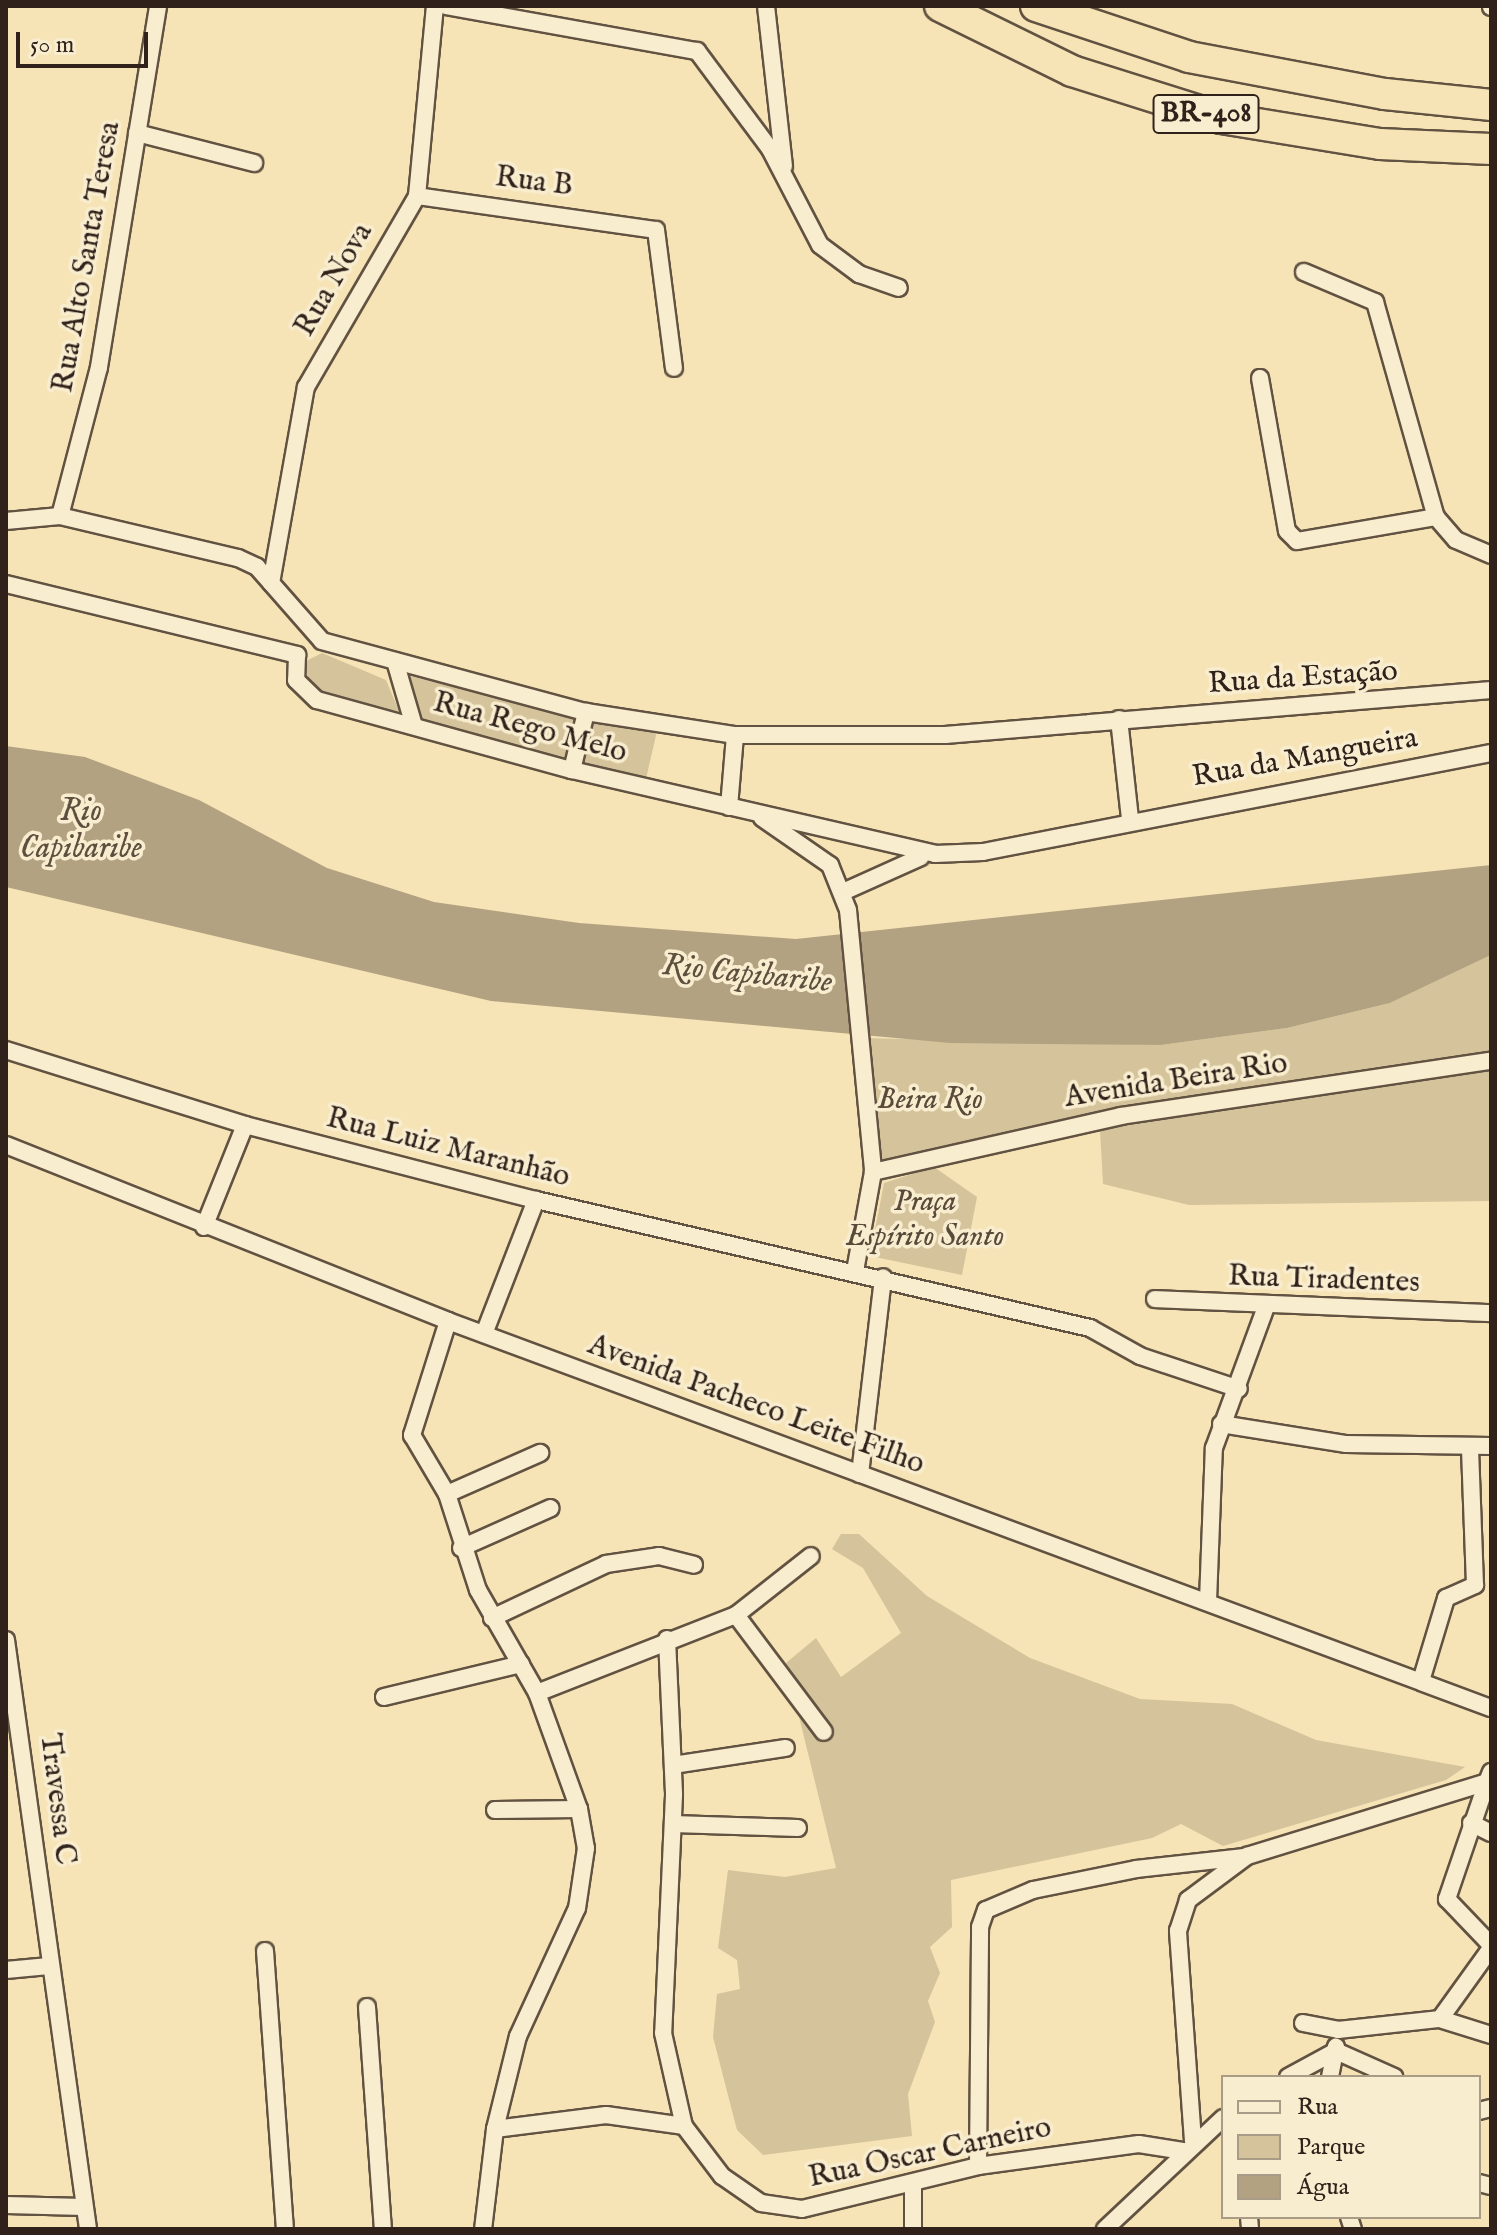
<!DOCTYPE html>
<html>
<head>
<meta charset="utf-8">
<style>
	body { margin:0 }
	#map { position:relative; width:1497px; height:2235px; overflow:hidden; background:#f6e4b6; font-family:"IM FELL English",serif }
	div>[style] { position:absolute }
	.green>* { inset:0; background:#d4c39b; transform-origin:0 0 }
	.water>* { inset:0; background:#b3a281 }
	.roads { filter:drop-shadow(2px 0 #625241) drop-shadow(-2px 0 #625241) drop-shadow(0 2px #625241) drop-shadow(0 -2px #625241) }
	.street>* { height:16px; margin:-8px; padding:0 8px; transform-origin:8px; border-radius:8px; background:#f9edd0 }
	.highway>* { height:30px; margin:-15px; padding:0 15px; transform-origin:15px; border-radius:15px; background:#f6e4b6 }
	span { translate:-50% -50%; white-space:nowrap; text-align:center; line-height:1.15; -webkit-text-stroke:7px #f9edd0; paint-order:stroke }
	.shield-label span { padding:2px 6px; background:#f9edd0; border:2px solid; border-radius:6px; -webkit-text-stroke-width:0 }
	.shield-label { font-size:28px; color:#30221a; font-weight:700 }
	.street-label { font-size:30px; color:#30221a }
	.park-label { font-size:30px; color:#594a3a; font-style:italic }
	.water-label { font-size:32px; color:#5e4f3e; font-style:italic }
	.frame { position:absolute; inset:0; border:8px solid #30221a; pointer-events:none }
	.legend { position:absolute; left:1221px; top:2075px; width:260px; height:144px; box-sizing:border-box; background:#f9edd0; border:2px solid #a99c87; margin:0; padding:10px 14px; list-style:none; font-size:24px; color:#30221a }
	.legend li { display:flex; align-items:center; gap:16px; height:40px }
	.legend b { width:40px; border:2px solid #a99c87 }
	.scale { position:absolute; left:16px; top:32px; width:132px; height:36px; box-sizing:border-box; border:4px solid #30221a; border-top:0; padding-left:10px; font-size:24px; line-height:28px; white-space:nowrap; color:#30221a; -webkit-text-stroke:6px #f9edd0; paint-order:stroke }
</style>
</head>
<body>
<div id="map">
	<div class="green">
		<i style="clip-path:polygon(322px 653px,386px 680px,399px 711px,314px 699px,304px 662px)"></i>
		<i style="left:409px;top:676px;width:254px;height:47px;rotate:13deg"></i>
		<i style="clip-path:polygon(1491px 955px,1491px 1061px,1070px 1127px,873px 1172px,863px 1038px,1161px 1045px,1287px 1028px,1390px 1003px)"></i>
		<i style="clip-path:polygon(1491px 1068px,1491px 1201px,1189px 1205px,1103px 1184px,1100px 1130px)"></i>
		<i style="clip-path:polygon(934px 1167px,977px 1197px,962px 1275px,870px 1256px,884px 1183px)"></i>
		<i style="clip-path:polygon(841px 1534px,859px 1534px,927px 1596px,1030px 1658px,1140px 1699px,1232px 1704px,1316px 1740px,1465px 1767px,1446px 1780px,1223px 1846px,1181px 1824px,1152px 1838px,951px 1880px,952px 1927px,930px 1947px,940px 1973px,928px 2001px,935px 2022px,908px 2094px,912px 2136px,763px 2155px,737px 2130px,713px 2037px,717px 1994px,740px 1989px,737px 1960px,718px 1948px,728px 1870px,785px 1877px,836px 1868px,786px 1663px,816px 1638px,841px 1677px,901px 1633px,863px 1568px,832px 1549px)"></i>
	</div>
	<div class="water">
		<i style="clip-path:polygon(6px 746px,85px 757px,199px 800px,327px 868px,434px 902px,579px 923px,796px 939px,1491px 865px,1491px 955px,1390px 1003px,1287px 1028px,1161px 1045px,950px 1043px,491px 1001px,6px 887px)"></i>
	</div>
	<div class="roads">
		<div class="street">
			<i style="left:446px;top:6px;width:255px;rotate:10.2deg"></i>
			<i style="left:697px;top:51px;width:122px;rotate:53.3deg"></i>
			<i style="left:770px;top:149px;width:108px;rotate:62.5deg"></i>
			<i style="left:820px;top:245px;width:49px;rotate:36.6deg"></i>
			<i style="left:859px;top:274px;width:42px;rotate:19.3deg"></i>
			<i style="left:766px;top:6px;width:161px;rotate:83.6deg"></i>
			<i style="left:1491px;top:6px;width:1px;rotate:90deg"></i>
			<i style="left:137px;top:133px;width:121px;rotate:14.4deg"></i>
			<i style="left:417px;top:196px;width:241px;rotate:8.1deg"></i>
			<i style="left:656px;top:230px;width:139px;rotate:82.6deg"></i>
			<i style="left:1304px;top:272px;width:77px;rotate:22.9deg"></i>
			<i style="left:1375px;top:302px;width:223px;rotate:74.2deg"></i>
			<i style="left:1436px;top:517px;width:30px;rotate:49deg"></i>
			<i style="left:1456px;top:540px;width:38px;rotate:23deg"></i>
			<i style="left:1260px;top:378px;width:155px;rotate:80deg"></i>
			<i style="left:1287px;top:531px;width:14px;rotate:45deg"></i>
			<i style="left:1297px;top:541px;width:141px;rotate:-9.8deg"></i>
			<i style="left:60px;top:516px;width:154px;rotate:-75.3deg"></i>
			<i style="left:99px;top:367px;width:366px;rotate:-80.7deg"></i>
			<i style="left:6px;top:521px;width:54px;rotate:-5.3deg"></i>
			<i style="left:60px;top:516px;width:183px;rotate:13.3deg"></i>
			<i style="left:238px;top:558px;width:21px;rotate:25deg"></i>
			<i style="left:257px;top:567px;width:98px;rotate:48.7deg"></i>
			<i style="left:322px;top:641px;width:273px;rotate:15.1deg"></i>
			<i style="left:586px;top:712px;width:151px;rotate:8.8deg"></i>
			<i style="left:735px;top:735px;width:210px"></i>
			<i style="left:945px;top:735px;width:548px;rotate:-4.71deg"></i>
			<i style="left:271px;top:583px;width:199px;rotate:-79.9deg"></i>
			<i style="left:306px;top:387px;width:221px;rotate:-59.8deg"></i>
			<i style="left:417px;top:196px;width:191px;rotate:-84.6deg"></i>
			<i style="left:6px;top:584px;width:300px;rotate:13.7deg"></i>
			<i style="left:297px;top:655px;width:25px;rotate:92deg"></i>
			<i style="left:296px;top:680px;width:29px;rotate:44deg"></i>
			<i style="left:317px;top:700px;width:264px;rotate:15.4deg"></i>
			<i style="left:572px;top:770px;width:373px;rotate:13deg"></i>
			<i style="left:935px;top:854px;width:48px;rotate:-2.4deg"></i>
			<i style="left:983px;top:852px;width:518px;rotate:-11.03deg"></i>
			<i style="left:395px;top:661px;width:68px;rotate:73.7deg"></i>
			<i style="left:1119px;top:719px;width:100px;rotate:83.7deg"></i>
			<i style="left:572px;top:770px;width:60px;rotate:-76.4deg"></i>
			<i style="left:729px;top:807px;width:72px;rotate:-85.2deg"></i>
			<i style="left:762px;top:818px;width:83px;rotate:34.7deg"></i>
			<i style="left:830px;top:865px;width:48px;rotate:68.2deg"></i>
			<i style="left:848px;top:910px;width:263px;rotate:84.5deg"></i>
			<i style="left:873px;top:1172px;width:101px;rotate:100.3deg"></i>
			<i style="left:843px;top:892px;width:85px;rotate:-24.2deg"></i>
			<i style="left:6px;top:1050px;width:250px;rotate:17.4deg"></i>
			<i style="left:245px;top:1125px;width:301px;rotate:14.5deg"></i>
			<i style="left:536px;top:1200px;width:569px;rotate:13.01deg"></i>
			<i style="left:1090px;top:1328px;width:57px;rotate:29.2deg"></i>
			<i style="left:1140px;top:1356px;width:104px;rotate:18.4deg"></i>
			<i style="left:6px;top:1145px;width:476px;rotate:21.7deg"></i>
			<i style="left:448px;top:1321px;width:1112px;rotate:20.36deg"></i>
			<i style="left:873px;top:1172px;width:254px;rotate:-12.7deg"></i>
			<i style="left:1121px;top:1116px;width:374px;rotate:-8.5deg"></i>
			<i style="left:204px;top:1227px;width:110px;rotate:-68.1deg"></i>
			<i style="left:1155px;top:1299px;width:336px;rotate:2.4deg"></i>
			<i style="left:448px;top:1321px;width:120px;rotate:107.5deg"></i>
			<i style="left:412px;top:1435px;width:69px;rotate:59.3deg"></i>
			<i style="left:447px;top:1494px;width:101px;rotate:72.1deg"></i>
			<i style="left:478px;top:1590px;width:119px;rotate:60.2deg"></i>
			<i style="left:537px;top:1693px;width:123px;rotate:70.1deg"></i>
			<i style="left:579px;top:1809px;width:40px;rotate:80deg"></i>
			<i style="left:586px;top:1848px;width:61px;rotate:98.5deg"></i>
			<i style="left:577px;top:1908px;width:141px;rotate:114.7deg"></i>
			<i style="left:518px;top:2036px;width:96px;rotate:103.9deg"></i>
			<i style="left:495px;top:2129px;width:101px;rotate:96.8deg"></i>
			<i style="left:484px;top:1334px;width:144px;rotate:-68.8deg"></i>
			<i style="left:1221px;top:1424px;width:127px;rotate:9.1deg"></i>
			<i style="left:1346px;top:1444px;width:145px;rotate:0.8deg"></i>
			<i style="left:860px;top:1474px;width:198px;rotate:-83.3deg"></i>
			<i style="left:447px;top:1494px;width:102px;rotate:-23.8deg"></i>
			<i style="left:461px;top:1548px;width:98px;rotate:-24deg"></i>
			<i style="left:1208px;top:1601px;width:153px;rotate:-87.8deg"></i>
			<i style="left:1214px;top:1448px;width:150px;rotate:-69.8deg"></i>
			<i style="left:736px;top:1615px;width:146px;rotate:53.1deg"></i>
			<i style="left:492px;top:1618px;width:126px;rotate:-25.3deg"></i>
			<i style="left:606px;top:1564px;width:54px;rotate:-8.6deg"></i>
			<i style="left:659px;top:1556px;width:36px;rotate:14deg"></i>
			<i style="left:667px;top:1639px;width:156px;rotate:87.4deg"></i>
			<i style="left:674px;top:1795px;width:238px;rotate:92.6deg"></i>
			<i style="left:663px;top:2033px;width:95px;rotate:77.3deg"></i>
			<i style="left:684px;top:2126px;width:63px;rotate:52.8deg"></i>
			<i style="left:722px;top:2176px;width:47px;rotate:34.7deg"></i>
			<i style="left:761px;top:2203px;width:41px;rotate:8.3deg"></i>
			<i style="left:802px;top:2209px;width:181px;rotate:-13.7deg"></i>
			<i style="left:978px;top:2166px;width:162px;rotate:-7.8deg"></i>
			<i style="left:1139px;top:2144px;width:45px;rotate:9deg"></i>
			<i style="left:6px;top:1640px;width:595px;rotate:82.07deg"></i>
			<i style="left:1421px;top:1681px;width:87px;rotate:-73.2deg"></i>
			<i style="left:1446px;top:1598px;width:32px;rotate:-24deg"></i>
			<i style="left:1475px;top:1585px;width:138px;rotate:-92.1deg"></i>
			<i style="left:537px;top:1693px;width:214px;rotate:-21.4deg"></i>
			<i style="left:736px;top:1615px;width:95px;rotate:-38.2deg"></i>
			<i style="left:384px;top:1697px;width:141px;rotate:-13.5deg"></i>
			<i style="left:673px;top:1765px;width:114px;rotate:-8.6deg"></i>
			<i style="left:1487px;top:1782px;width:124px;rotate:108.9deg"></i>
			<i style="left:1447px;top:1899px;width:64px;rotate:46.3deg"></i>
			<i style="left:495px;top:1810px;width:84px;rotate:-0.7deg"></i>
			<i style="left:1471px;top:1823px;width:22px;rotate:27deg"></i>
			<i style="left:673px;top:1824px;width:125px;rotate:1.8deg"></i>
			<i style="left:265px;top:1951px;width:279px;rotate:85.9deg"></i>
			<i style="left:6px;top:1970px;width:43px;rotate:-5.3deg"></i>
			<i style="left:367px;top:2007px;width:223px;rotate:85.9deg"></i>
			<i style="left:1440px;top:2019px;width:87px;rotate:-54.3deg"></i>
			<i style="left:1303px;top:2023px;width:36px;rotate:11deg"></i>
			<i style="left:1338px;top:2030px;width:103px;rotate:-6.2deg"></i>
			<i style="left:1440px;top:2019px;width:53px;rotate:17.4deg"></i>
			<i style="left:1288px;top:2077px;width:55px;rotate:-28.4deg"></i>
			<i style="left:1336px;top:2051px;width:64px;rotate:24.1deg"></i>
			<i style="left:1330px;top:2077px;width:31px;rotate:-79deg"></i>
			<i style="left:1479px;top:2111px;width:12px;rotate:-14deg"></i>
			<i style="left:495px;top:2129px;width:112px;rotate:-7.2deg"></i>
			<i style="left:606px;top:2115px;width:79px;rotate:8deg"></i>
			<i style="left:1193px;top:2141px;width:211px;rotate:-94.1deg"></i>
			<i style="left:1178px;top:1931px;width:33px;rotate:-72deg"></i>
			<i style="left:1188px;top:1900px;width:74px;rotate:-36.7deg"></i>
			<i style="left:1247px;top:1856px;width:251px;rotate:-17.1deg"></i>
			<i style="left:1487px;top:1782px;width:11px;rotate:-68deg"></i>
			<i style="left:978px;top:2166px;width:239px;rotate:-89.5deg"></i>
			<i style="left:980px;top:1927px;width:18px;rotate:-71deg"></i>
			<i style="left:986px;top:1910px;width:51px;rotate:-23.1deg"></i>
			<i style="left:1033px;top:1890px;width:105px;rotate:-11.5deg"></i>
			<i style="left:1136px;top:1869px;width:109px;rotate:-6.3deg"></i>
			<i style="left:913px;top:2183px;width:46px;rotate:90deg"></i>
			<i style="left:1479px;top:2183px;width:12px;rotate:14deg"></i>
			<i style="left:6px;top:2205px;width:78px;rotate:1.5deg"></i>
			<i style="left:1249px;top:2217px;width:12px;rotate:85deg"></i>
			<i style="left:1349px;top:2217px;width:13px;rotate:72deg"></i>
			<i style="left:1105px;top:2229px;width:162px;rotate:-43.2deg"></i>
		</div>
		<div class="highway">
			<i style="left:940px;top:6px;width:147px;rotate:26.2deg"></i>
			<i style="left:1072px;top:71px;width:156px;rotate:17.5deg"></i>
			<i style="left:1221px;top:118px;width:161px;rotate:9.3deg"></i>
			<i style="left:1380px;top:144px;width:111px;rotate:2.6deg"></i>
			<i style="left:1036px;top:6px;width:161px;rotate:18.4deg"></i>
			<i style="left:1189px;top:57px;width:199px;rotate:10.7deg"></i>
			<i style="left:1385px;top:94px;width:107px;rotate:5.9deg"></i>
		</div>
	</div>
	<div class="shield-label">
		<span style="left:1206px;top:114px">BR-408</span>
	</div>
	<div class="street-label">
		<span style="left:534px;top:182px;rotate:7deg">Rua B</span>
		<span style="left:87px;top:257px;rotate:-80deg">Rua Alto Santa Teresa</span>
		<span style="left:334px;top:280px;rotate:-60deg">Rua Nova</span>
		<span style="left:1303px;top:678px;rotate:-4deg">Rua da Estação</span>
		<span style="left:530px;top:728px;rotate:15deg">Rua Rego Melo</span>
		<span style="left:1305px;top:758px;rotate:-10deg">Rua da Mangueira</span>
		<span style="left:1176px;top:1081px;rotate:-9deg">Avenida Beira Rio</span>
		<span style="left:448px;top:1148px;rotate:14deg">Rua Luiz Maranhão</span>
		<span style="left:1324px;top:1280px;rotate:2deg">Rua Tiradentes</span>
		<span style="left:756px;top:1405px;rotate:20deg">Avenida Pacheco Leite Filho</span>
		<span style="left:57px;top:1799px;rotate:83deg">Travessa C</span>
		<span style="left:930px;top:2153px;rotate:-12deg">Rua Oscar Carneiro</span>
	</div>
	<div class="park-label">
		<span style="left:930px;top:1100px">Beira Rio</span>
		<span style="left:925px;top:1219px">Praça<br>Espírito Santo</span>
	</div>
	<div class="water-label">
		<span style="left:81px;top:831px">Rio<br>Capibaribe</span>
		<span style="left:747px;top:975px;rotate:6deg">Rio Capibaribe</span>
	</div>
	<div class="frame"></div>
	<ul class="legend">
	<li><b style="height:10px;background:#f9edd0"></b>Rua</li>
	<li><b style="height:22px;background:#d4c39b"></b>Parque</li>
	<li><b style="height:22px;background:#b3a281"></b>Água</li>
	</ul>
	<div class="scale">50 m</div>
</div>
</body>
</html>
